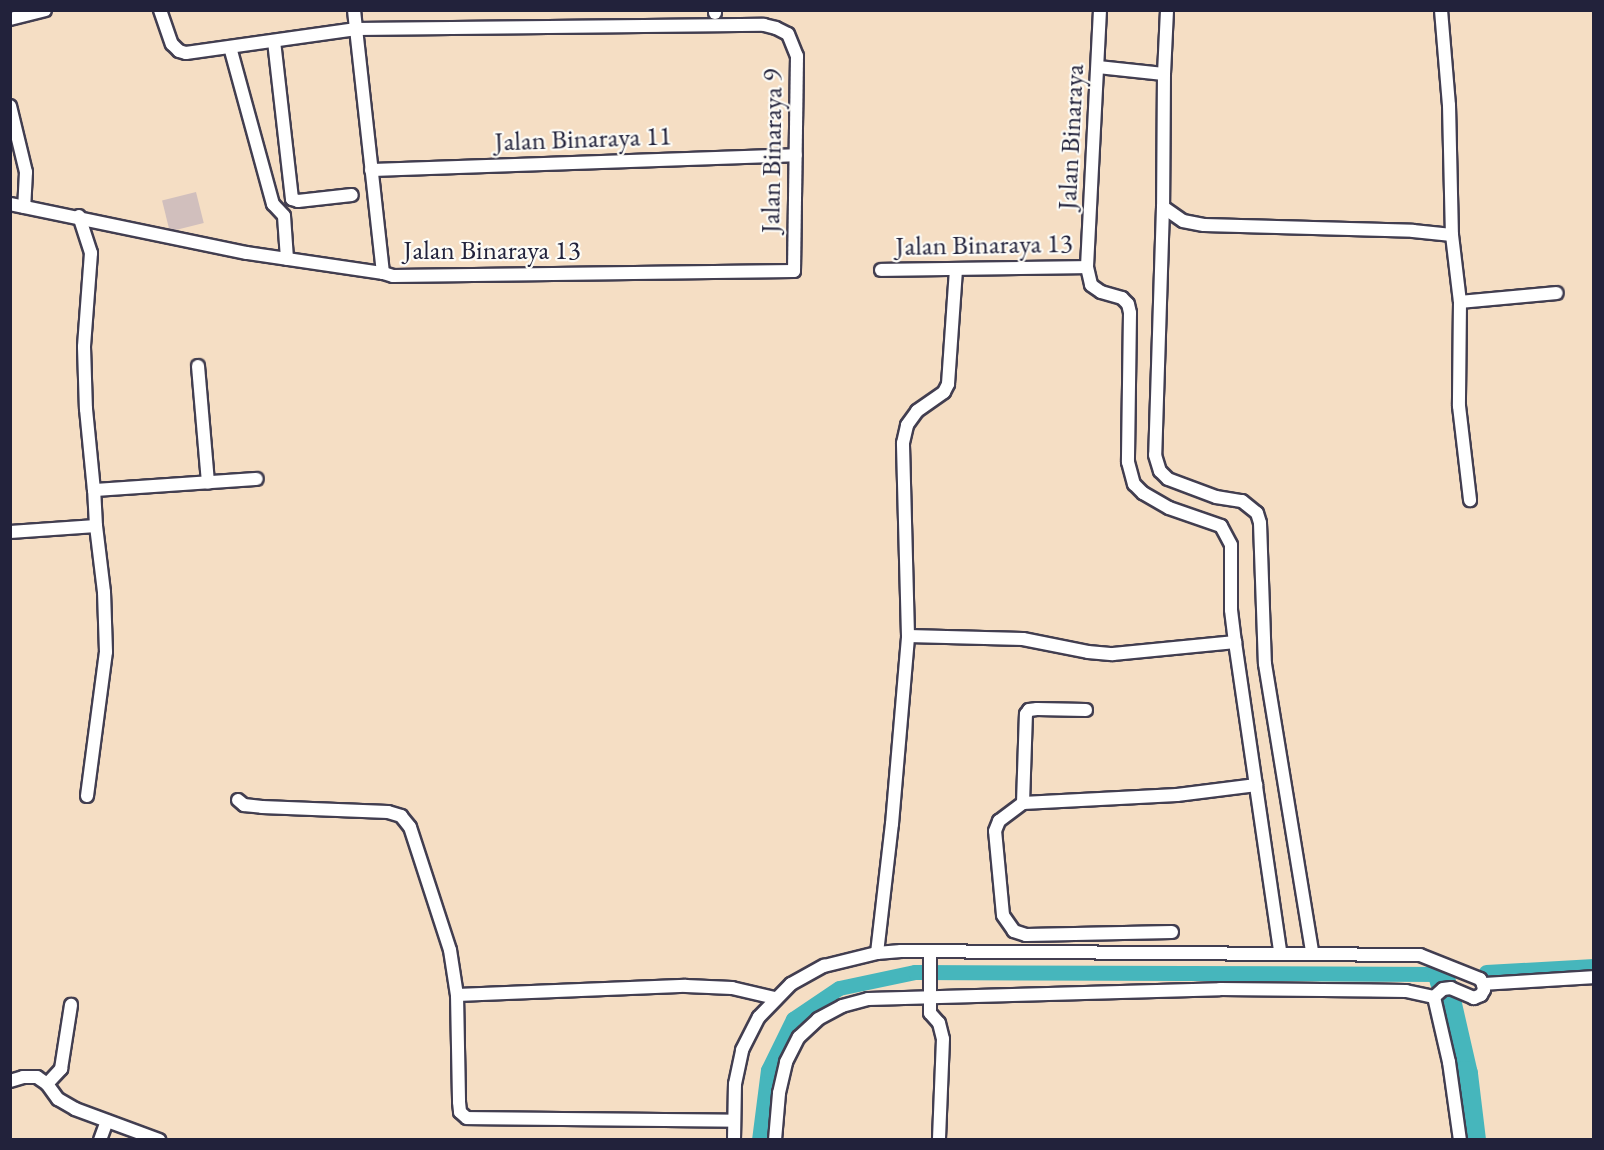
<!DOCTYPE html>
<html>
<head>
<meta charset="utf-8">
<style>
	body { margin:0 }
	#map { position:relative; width:1604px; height:1150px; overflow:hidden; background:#f5dec4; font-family:"EB Garamond",serif }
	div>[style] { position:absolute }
	.industrial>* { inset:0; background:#d1bfbd; transform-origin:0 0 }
	.canal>* { height:15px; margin:-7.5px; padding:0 7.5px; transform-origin:7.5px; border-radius:7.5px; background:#46b6bc }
	.river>* { height:26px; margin:-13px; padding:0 13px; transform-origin:13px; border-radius:13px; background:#46b6bc }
	.roads { filter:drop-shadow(2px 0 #423e50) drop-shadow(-2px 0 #423e50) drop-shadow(0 2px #423e50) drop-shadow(0 -2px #423e50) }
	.street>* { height:12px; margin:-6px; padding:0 6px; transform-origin:6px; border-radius:6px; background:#fff }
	span { translate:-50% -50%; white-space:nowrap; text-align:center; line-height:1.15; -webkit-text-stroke:4.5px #fdfcf7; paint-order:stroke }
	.street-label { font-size:27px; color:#22223b }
	.frame { position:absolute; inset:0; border:12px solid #22223b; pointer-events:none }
</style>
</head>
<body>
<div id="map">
	<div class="industrial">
		<i style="left:196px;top:192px;width:32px;height:35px;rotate:76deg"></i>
	</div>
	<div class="canal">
		<i style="left:1486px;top:972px;width:108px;rotate:-3.2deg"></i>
		<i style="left:759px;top:1140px;width:71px;rotate:-82.7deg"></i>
		<i style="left:768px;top:1070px;width:57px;rotate:-63.9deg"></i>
		<i style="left:793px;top:1019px;width:55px;rotate:-34deg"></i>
		<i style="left:839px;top:988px;width:78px;rotate:-11.9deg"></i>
		<i style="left:915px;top:972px;width:526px;rotate:0.22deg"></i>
	</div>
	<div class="river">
		<i style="left:1441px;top:974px;width:8px;rotate:76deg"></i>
		<i style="left:1448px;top:1000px;width:76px;rotate:77.1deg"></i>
		<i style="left:1465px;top:1074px;width:66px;rotate:83.1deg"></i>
	</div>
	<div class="roads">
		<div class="street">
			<i style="left:160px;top:10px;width:36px;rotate:71deg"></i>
			<i style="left:172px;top:44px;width:10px;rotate:45deg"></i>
			<i style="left:179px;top:51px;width:7px;rotate:16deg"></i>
			<i style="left:186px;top:53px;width:172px;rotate:-8deg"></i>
			<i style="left:356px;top:29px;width:408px;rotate:-0.6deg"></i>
			<i style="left:764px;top:25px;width:12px;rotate:14deg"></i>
			<i style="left:776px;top:28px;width:13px;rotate:27deg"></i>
			<i style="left:788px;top:34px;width:24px;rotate:68deg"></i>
			<i style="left:797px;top:56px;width:215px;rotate:90.8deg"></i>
			<i style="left:794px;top:271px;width:401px;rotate:179.3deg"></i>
			<i style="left:393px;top:276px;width:10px;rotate:-163deg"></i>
			<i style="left:383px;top:273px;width:245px;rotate:-96.3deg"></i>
			<i style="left:356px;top:29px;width:19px;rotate:-96deg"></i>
			<i style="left:715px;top:10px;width:3px;rotate:90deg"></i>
			<i style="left:1100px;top:10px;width:257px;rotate:92.9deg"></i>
			<i style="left:1087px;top:267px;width:18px;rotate:77deg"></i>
			<i style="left:1091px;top:285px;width:12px;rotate:35deg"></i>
			<i style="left:1101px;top:292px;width:22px;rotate:16deg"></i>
			<i style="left:1122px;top:298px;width:8px;rotate:45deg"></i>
			<i style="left:1128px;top:304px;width:9px;rotate:77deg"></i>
			<i style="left:1130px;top:313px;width:149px;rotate:90.8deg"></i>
			<i style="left:1128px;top:462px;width:23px;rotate:75deg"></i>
			<i style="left:1134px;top:484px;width:13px;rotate:45deg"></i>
			<i style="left:1143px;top:493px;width:30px;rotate:30deg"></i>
			<i style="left:1169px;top:508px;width:55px;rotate:19.1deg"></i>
			<i style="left:1221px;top:526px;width:21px;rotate:62deg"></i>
			<i style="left:1231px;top:545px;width:65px;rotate:90deg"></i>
			<i style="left:1231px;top:610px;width:32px;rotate:83deg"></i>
			<i style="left:1235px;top:642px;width:313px;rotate:81.7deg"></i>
			<i style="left:1441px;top:10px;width:95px;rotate:85.2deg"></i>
			<i style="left:1449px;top:105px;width:130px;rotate:88.7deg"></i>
			<i style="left:10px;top:19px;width:36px;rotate:-14deg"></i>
			<i style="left:274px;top:41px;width:159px;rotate:83.5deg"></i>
			<i style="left:292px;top:199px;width:6px;rotate:18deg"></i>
			<i style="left:298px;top:201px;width:54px;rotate:-6.3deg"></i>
			<i style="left:230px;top:47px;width:163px;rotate:74.7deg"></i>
			<i style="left:273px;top:204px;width:16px;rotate:47deg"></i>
			<i style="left:284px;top:216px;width:43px;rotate:86deg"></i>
			<i style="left:1098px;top:67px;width:66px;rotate:6.1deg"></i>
			<i style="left:1164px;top:74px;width:133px;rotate:90.4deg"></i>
			<i style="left:1163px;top:207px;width:248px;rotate:91.8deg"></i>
			<i style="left:1155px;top:455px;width:17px;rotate:73deg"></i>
			<i style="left:1160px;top:471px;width:11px;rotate:45deg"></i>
			<i style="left:1168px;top:479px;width:51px;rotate:20.6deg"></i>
			<i style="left:1216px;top:497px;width:26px;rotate:9deg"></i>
			<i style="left:1242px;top:501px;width:19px;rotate:39deg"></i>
			<i style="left:1257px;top:513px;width:10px;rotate:73deg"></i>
			<i style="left:1260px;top:523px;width:141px;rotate:88deg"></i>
			<i style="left:1265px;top:664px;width:292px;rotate:80.7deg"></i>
			<i style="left:1164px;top:74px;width:64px;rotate:-87.3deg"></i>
			<i style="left:10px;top:106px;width:68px;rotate:76.4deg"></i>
			<i style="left:26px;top:172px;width:35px;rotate:93deg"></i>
			<i style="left:371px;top:170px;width:425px;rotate:-2deg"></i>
			<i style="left:10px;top:204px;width:242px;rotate:11.7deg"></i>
			<i style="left:247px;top:253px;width:137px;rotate:8.4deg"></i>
			<i style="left:1163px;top:207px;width:24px;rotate:35deg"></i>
			<i style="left:1183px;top:221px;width:21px;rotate:11deg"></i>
			<i style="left:1204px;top:225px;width:209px;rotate:1.6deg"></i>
			<i style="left:1413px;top:231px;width:39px;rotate:6deg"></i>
			<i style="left:1452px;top:235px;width:67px;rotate:83.2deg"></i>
			<i style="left:1460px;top:302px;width:104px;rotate:90.6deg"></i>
			<i style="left:1459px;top:406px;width:95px;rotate:83.3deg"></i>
			<i style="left:79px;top:216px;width:39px;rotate:72deg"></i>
			<i style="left:91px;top:253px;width:94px;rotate:94.3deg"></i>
			<i style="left:84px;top:347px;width:62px;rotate:88.2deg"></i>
			<i style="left:86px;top:409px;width:81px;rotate:84.4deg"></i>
			<i style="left:94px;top:490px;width:163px;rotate:-3.9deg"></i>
			<i style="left:881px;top:270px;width:206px;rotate:-0.8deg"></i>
			<i style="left:1460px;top:302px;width:97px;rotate:-5.3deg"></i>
			<i style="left:198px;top:366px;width:117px;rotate:85.1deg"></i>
			<i style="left:10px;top:532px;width:86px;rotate:-4deg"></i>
			<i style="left:96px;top:526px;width:36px;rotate:-93deg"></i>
			<i style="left:908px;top:636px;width:115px;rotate:1.5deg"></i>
			<i style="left:1023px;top:639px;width:66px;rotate:11.3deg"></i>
			<i style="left:1088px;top:652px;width:25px;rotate:5deg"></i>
			<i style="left:1113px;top:654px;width:123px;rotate:-5.6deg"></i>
			<i style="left:87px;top:796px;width:145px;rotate:-82.5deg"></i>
			<i style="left:106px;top:652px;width:60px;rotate:-91.9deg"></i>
			<i style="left:104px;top:592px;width:66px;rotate:-96.9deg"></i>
			<i style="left:238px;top:800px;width:8px;rotate:40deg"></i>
			<i style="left:244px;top:805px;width:18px;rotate:6deg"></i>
			<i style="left:262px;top:807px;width:126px;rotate:2.3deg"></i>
			<i style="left:388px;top:812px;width:14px;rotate:17deg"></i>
			<i style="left:401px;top:816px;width:14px;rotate:51deg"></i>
			<i style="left:410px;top:827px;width:129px;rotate:72deg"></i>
			<i style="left:450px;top:950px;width:46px;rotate:81.2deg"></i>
			<i style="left:457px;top:995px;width:107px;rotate:88.9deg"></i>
			<i style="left:459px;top:1102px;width:10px;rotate:84deg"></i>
			<i style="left:460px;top:1112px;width:9px;rotate:41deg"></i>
			<i style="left:467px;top:1118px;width:267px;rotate:0.6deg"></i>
			<i style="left:1023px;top:803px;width:89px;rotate:-88.1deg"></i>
			<i style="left:1026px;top:714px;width:5px;rotate:-53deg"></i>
			<i style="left:1029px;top:710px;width:8px;rotate:-7deg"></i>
			<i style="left:1037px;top:709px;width:49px;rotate:1.2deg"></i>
			<i style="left:1172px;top:932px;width:146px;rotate:178.8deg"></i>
			<i style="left:1026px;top:935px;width:13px;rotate:-162deg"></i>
			<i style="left:1014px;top:931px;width:19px;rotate:-125deg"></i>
			<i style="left:1003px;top:915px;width:84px;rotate:-95.4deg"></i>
			<i style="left:995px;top:831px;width:11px;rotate:-68deg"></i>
			<i style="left:999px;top:821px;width:30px;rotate:-37deg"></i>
			<i style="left:1023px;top:803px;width:154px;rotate:-3deg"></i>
			<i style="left:1177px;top:795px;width:80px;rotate:-7.2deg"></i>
			<i style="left:930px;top:952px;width:61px;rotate:90deg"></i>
			<i style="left:930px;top:1013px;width:13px;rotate:48deg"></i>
			<i style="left:939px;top:1023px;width:16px;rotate:76deg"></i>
			<i style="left:943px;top:1039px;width:101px;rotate:92.3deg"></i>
			<i style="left:877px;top:953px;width:130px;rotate:-83.4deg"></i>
			<i style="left:892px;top:824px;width:189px;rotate:-85.1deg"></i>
			<i style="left:908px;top:636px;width:193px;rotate:-91.5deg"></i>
			<i style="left:903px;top:443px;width:18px;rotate:-77deg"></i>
			<i style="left:907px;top:425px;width:17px;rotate:-54deg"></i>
			<i style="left:917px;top:411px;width:33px;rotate:-35deg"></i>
			<i style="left:944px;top:392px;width:9px;rotate:-63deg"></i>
			<i style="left:948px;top:384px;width:115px;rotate:-86deg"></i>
			<i style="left:1483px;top:984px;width:111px;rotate:-3.6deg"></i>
			<i style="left:457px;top:995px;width:229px;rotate:-2.3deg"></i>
			<i style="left:686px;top:986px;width:46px;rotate:2.5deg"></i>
			<i style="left:732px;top:988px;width:44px;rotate:13.1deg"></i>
			<i style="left:10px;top:1081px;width:14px;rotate:-17deg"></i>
			<i style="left:23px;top:1077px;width:14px"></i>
			<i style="left:37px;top:1077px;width:12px;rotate:35deg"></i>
			<i style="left:47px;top:1084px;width:19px;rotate:54deg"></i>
			<i style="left:58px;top:1099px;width:20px;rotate:30deg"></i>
			<i style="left:75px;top:1109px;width:90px;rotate:20.3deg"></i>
			<i style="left:47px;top:1084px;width:21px;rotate:-47deg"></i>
			<i style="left:61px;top:1069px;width:65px;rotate:-81.1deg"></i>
			<i style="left:100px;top:1140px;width:20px;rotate:-70deg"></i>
			<i style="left:734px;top:1140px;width:56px;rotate:-89deg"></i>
			<i style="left:735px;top:1084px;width:35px;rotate:-78deg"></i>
			<i style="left:742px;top:1050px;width:37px;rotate:-63deg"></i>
			<i style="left:759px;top:1017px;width:46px;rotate:-45.9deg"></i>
			<i style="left:791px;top:984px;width:38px;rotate:-29deg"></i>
			<i style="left:824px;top:966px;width:55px;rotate:-13.8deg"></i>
			<i style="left:877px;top:953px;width:24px;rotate:-5deg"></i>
			<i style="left:901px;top:951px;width:519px;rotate:0.44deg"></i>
			<i style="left:1420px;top:955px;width:65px;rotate:21.8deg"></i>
			<i style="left:1480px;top:979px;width:6px;rotate:59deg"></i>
			<i style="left:1483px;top:984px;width:6px;rotate:81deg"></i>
			<i style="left:1484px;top:990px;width:6px;rotate:121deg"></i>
			<i style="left:1481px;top:995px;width:8px;rotate:157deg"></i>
			<i style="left:1474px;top:998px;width:25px;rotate:-157deg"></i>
			<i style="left:1451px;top:988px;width:8px;rotate:173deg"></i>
			<i style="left:1443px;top:989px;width:12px;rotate:138deg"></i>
			<i style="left:1434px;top:997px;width:67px;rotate:77deg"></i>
			<i style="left:1449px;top:1062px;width:79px;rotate:82deg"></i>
			<i style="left:775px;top:1140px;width:47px;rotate:-85.1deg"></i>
			<i style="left:779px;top:1093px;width:32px;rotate:-77deg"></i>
			<i style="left:786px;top:1062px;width:28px;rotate:-63deg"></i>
			<i style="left:799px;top:1037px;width:26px;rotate:-43deg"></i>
			<i style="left:818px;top:1019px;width:27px;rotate:-28deg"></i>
			<i style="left:842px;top:1006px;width:27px;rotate:-15deg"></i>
			<i style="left:868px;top:999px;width:352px;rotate:-1.6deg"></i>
			<i style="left:1220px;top:989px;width:186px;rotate:0.6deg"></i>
			<i style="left:1406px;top:991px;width:29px;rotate:12deg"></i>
		</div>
	</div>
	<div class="street-label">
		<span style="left:1070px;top:137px;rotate:-87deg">Jalan Binaraya</span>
		<span style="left:583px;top:138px;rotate:-2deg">Jalan Binaraya 11</span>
		<span style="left:771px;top:151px;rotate:-89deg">Jalan Binaraya 9</span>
		<span style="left:984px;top:244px;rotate:-1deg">Jalan Binaraya 13</span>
		<span style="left:492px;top:250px">Jalan Binaraya 13</span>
	</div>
	<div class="frame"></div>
</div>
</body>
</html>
